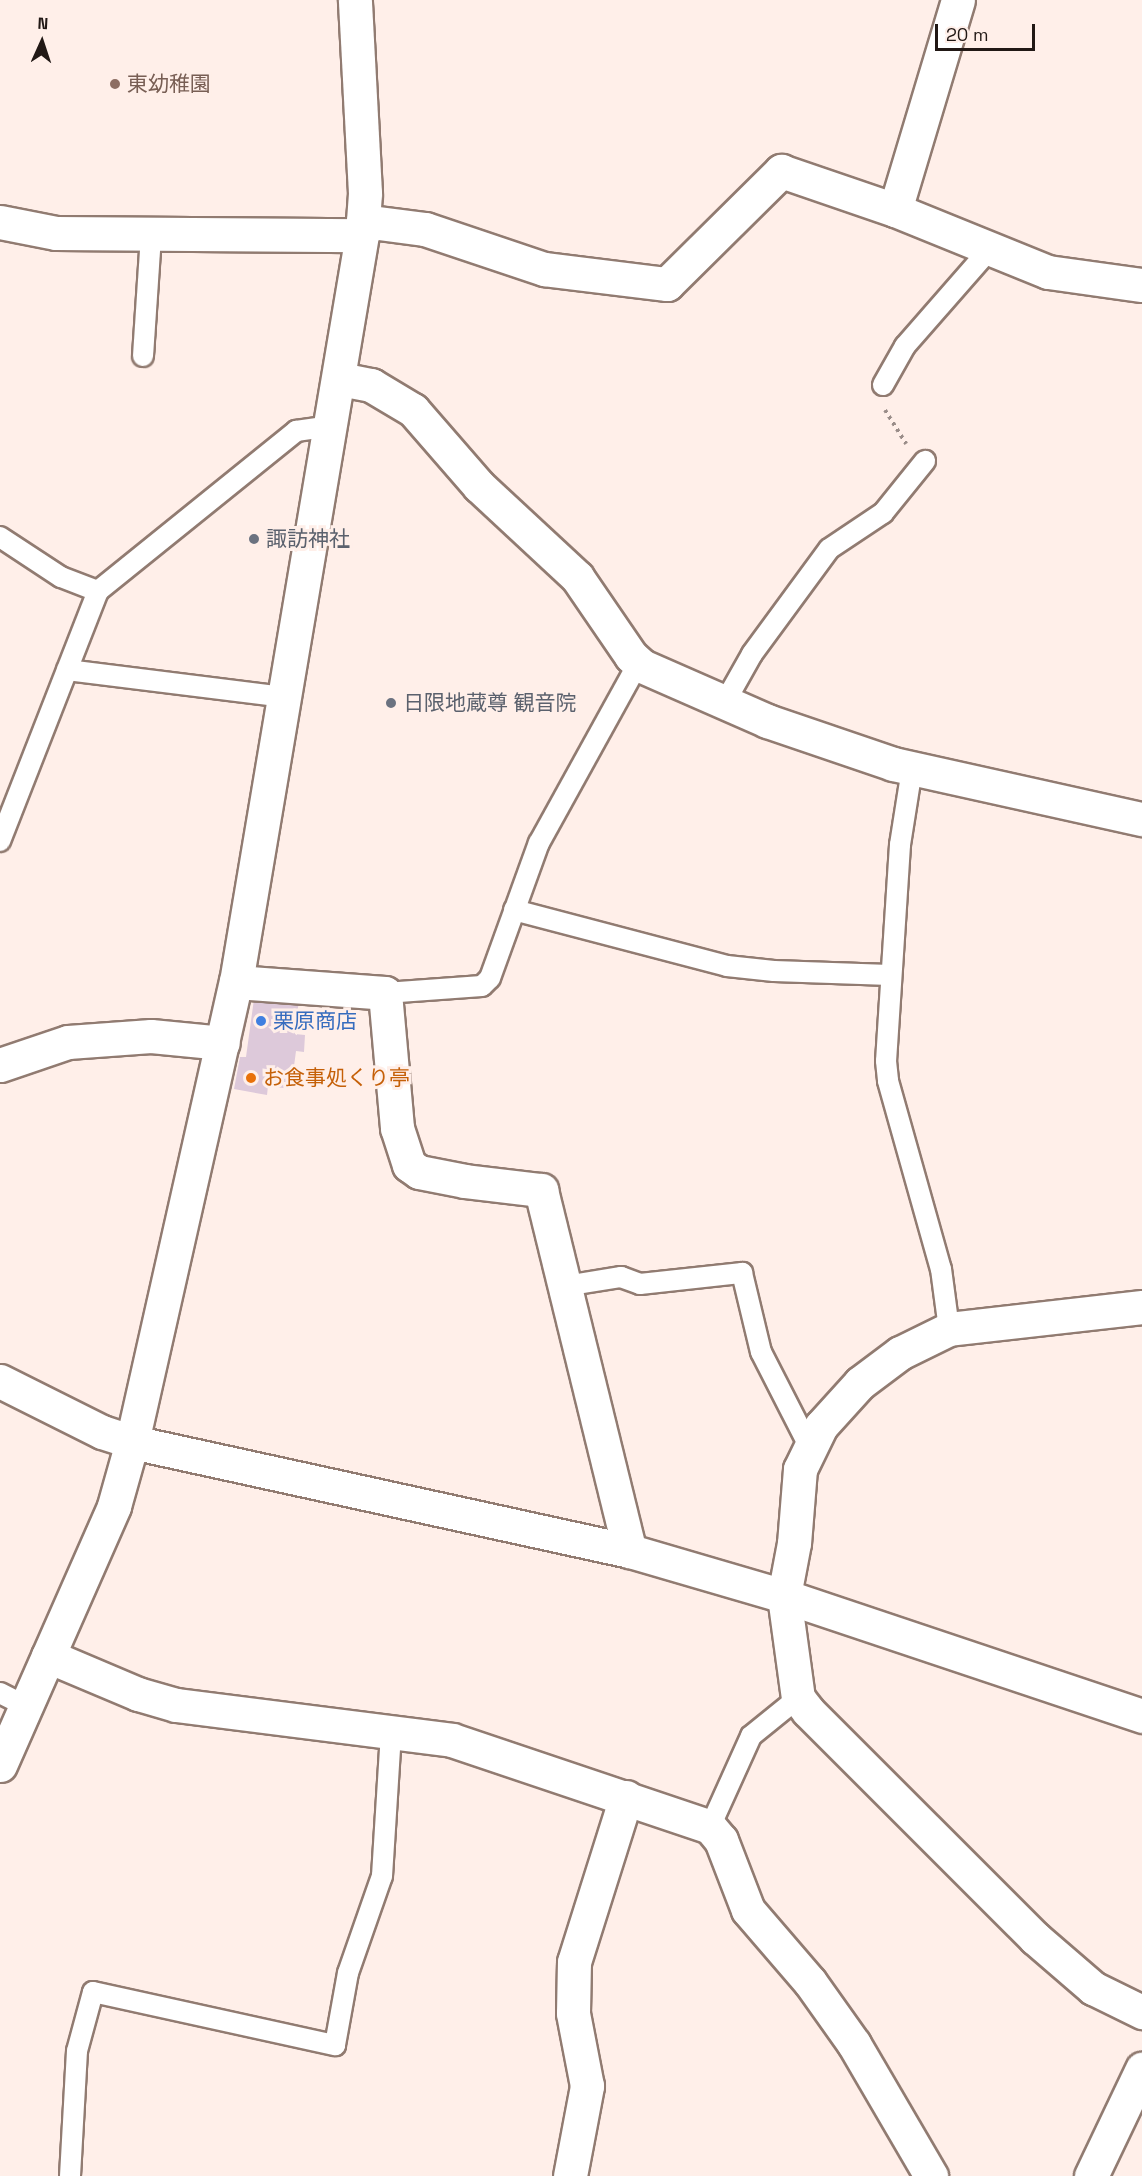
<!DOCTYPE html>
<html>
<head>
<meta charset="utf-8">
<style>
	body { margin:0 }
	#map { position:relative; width:1142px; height:2176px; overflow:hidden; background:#ffefe9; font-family:"Space Grotesk","Noto Sans JP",sans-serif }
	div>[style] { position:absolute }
	.building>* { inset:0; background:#ddc9da }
	.path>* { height:4px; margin-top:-2px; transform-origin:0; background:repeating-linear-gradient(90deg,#9a8d89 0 3px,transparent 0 7.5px) }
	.roads { filter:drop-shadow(2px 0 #917b71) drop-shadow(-2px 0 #917b71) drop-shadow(0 2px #917b71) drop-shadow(0 -2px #917b71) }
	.service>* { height:20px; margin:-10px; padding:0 10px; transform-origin:10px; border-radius:10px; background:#fff }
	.minor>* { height:33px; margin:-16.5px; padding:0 16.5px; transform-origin:16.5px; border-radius:16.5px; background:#fff }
	.tertiary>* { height:33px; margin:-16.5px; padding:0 16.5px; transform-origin:16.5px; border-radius:16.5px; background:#fff }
	.dots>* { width:16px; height:16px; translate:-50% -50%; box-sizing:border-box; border:3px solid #ffefe9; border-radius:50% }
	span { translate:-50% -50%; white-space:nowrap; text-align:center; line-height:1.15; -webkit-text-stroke:6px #ffefe9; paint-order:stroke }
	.education-label { font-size:21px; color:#785e54 }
	.left { translate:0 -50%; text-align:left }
	.worship-label { font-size:21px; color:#5b616d }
	.shop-label { font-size:21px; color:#366cbe }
	.food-label { font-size:21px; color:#c56008 }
	.north { position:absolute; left:12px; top:12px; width:60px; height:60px; -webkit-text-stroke:4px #ffefe9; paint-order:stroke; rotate:3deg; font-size:16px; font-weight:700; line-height:24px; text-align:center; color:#211815 }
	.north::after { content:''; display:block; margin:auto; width:21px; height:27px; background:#211815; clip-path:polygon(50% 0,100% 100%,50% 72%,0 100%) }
	.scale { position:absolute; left:935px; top:24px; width:100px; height:27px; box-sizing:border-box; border:3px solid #211815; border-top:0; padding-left:8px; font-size:18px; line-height:21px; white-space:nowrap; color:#211815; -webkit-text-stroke:4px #ffefe9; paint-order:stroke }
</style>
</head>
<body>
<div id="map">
	<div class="building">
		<i style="clip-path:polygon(254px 999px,299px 999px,295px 1034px,305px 1035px,304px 1052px,296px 1051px,291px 1089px,268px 1086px,267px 1095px,234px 1089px,240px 1057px,246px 1057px)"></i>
	</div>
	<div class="path">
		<i style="left:885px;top:410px;width:40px;rotate:58deg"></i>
	</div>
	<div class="roads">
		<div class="service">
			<i style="left:143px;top:356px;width:122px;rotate:-86.2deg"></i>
			<i style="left:883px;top:385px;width:45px;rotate:-60.6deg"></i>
			<i style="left:905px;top:346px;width:128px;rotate:-48.8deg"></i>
			<i style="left:0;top:537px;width:73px;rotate:33.3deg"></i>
			<i style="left:61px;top:577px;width:40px;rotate:21deg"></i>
			<i style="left:67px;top:670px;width:220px;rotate:7.1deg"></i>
			<i style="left:725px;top:702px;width:55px;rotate:-60.6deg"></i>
			<i style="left:752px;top:654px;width:130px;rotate:-53.7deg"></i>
			<i style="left:829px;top:549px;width:65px;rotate:-33.7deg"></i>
			<i style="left:883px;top:513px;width:67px;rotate:-51.1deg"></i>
			<i style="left:912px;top:769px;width:77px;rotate:99deg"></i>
			<i style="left:900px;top:845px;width:216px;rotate:93.7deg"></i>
			<i style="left:886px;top:1061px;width:20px;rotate:84deg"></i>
			<i style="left:888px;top:1081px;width:195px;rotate:74.3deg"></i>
			<i style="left:941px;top:1269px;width:61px;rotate:82.4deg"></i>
			<i style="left:0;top:841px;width:269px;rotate:-68.6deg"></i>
			<i style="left:98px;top:591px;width:255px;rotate:-38.9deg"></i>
			<i style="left:296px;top:431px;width:34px;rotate:-8deg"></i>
			<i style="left:514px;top:910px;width:220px;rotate:14.7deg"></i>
			<i style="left:727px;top:966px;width:47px;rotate:6.1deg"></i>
			<i style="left:774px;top:971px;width:116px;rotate:2deg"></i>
			<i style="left:385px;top:993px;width:97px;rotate:-4.1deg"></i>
			<i style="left:482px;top:986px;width:11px;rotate:-45deg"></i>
			<i style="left:490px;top:978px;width:144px;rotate:-70.1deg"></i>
			<i style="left:539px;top:843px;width:205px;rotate:-61.1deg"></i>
			<i style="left:565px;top:1286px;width:57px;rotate:-9.1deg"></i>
			<i style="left:621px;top:1277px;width:20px;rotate:20deg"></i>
			<i style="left:640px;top:1284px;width:103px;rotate:-6.2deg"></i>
			<i style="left:742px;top:1273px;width:81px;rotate:76.5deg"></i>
			<i style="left:761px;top:1352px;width:106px;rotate:62.9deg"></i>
			<i style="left:0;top:1693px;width:29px;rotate:27deg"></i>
			<i style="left:710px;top:1827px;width:100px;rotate:-65.7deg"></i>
			<i style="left:751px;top:1736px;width:60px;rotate:-39deg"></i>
			<i style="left:70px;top:2176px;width:125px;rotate:-86.8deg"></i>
			<i style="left:77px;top:2051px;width:61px;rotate:-74.8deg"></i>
			<i style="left:93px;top:1992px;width:248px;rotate:12.4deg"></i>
			<i style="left:335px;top:2045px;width:73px;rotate:-79.8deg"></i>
			<i style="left:348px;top:1973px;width:103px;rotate:-70.7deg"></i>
			<i style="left:382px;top:1876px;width:143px;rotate:-86.4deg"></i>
		</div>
		<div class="minor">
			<i style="left:895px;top:210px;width:219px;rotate:-73.3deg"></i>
			<i style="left:363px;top:221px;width:63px;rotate:7.4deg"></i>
			<i style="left:425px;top:229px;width:126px;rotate:18.6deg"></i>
			<i style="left:544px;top:269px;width:124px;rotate:7deg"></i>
			<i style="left:667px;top:284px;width:161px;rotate:-44.7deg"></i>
			<i style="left:781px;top:171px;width:120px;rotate:18.9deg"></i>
			<i style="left:895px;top:210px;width:165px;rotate:22.1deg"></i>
			<i style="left:1048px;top:272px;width:95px;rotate:7.9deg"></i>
			<i style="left:340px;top:379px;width:32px;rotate:11deg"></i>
			<i style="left:371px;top:385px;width:49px;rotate:30.8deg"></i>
			<i style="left:413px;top:410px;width:101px;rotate:49deg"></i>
			<i style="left:479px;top:486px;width:134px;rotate:42.9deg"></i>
			<i style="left:577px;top:577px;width:96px;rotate:55.6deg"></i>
			<i style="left:631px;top:656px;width:15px;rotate:42deg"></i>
			<i style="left:642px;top:666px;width:137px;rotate:23.7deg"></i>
			<i style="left:767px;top:721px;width:133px;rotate:18.8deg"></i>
			<i style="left:893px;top:764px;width:255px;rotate:12.5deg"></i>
			<i style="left:236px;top:982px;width:149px;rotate:4.2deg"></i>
			<i style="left:385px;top:993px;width:136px;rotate:84.9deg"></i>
			<i style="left:397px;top:1128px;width:39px;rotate:72deg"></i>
			<i style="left:409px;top:1165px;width:12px;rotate:35deg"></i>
			<i style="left:419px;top:1172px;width:47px;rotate:11.1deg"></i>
			<i style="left:465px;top:1181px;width:77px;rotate:6.8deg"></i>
			<i style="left:541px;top:1190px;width:372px;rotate:76.2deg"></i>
			<i style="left:0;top:1065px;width:72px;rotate:-18.7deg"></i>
			<i style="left:68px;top:1042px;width:83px;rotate:-4.1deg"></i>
			<i style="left:151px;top:1036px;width:72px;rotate:5.6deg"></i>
			<i style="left:1142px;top:1307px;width:194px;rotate:173.5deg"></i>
			<i style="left:949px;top:1329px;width:55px;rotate:153.9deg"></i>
			<i style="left:900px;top:1353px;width:50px;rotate:143.1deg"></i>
			<i style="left:860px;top:1383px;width:58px;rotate:132.2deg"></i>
			<i style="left:821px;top:1426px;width:48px;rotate:116deg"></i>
			<i style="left:800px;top:1469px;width:74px;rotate:94.6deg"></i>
			<i style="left:794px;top:1543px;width:54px;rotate:100.7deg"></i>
			<i style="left:784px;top:1596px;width:103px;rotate:82.2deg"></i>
			<i style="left:798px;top:1698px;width:16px;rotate:52deg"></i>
			<i style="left:808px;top:1711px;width:321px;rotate:45deg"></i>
			<i style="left:1035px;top:1938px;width:77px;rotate:40.8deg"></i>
			<i style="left:1093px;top:1988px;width:55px;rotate:26.1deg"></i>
			<i style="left:48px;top:1656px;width:98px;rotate:22.9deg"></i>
			<i style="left:138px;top:1694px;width:40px;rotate:16deg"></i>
			<i style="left:176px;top:1705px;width:278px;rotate:7.2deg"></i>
			<i style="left:452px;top:1740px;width:272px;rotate:18.6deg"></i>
			<i style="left:710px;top:1827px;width:17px;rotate:50deg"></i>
			<i style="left:721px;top:1840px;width:75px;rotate:68.9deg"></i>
			<i style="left:748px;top:1910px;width:95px;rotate:49.3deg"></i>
			<i style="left:810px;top:1982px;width:76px;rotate:54.6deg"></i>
			<i style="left:854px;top:2044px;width:153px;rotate:59.7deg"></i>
			<i style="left:570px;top:2176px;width:92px;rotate:-79.3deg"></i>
			<i style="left:587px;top:2086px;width:74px;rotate:-100.9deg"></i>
			<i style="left:573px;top:2013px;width:51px;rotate:-88.9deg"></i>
			<i style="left:574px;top:1962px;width:173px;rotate:-72.5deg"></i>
		</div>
		<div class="tertiary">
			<i style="left:0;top:222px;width:57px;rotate:11.1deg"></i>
			<i style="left:56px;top:233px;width:306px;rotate:0.4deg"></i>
			<i style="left:0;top:1381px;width:114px;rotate:26.6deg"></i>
			<i style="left:102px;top:1432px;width:32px;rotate:18deg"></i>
			<i style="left:132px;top:1442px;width:510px;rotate:12.35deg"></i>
			<i style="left:630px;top:1551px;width:160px;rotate:16.3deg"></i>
			<i style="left:784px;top:1596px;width:378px;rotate:18.5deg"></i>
			<i style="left:0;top:1765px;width:283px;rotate:-66.2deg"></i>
			<i style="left:114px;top:1506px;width:66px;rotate:-74.3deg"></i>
			<i style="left:132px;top:1442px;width:472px;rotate:-77.3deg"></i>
			<i style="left:236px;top:982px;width:758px;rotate:-80.43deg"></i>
			<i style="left:362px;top:235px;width:42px;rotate:-85.9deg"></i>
			<i style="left:365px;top:193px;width:193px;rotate:-93deg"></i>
			<i style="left:1091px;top:2176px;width:119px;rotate:-64.5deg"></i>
		</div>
	</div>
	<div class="dots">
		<i style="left:115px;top:84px;background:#8d6e63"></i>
		<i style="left:254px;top:539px;background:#6b7280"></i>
		<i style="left:391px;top:703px;background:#6b7280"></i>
		<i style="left:261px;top:1021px;background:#3f7fe0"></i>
		<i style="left:251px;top:1078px;background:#e8710a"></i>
	</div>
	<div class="education-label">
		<span class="left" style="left:127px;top:84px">東幼稚園</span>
	</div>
	<div class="worship-label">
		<span class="left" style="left:266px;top:539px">諏訪神社</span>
		<span class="left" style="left:403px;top:703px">日限地蔵尊 観音院</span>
	</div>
	<div class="shop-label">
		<span class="left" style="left:273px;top:1021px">栗原商店</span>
	</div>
	<div class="food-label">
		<span class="left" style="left:263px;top:1078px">お食事処くり亭</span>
	</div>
	<div class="north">N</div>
	<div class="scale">20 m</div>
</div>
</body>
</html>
